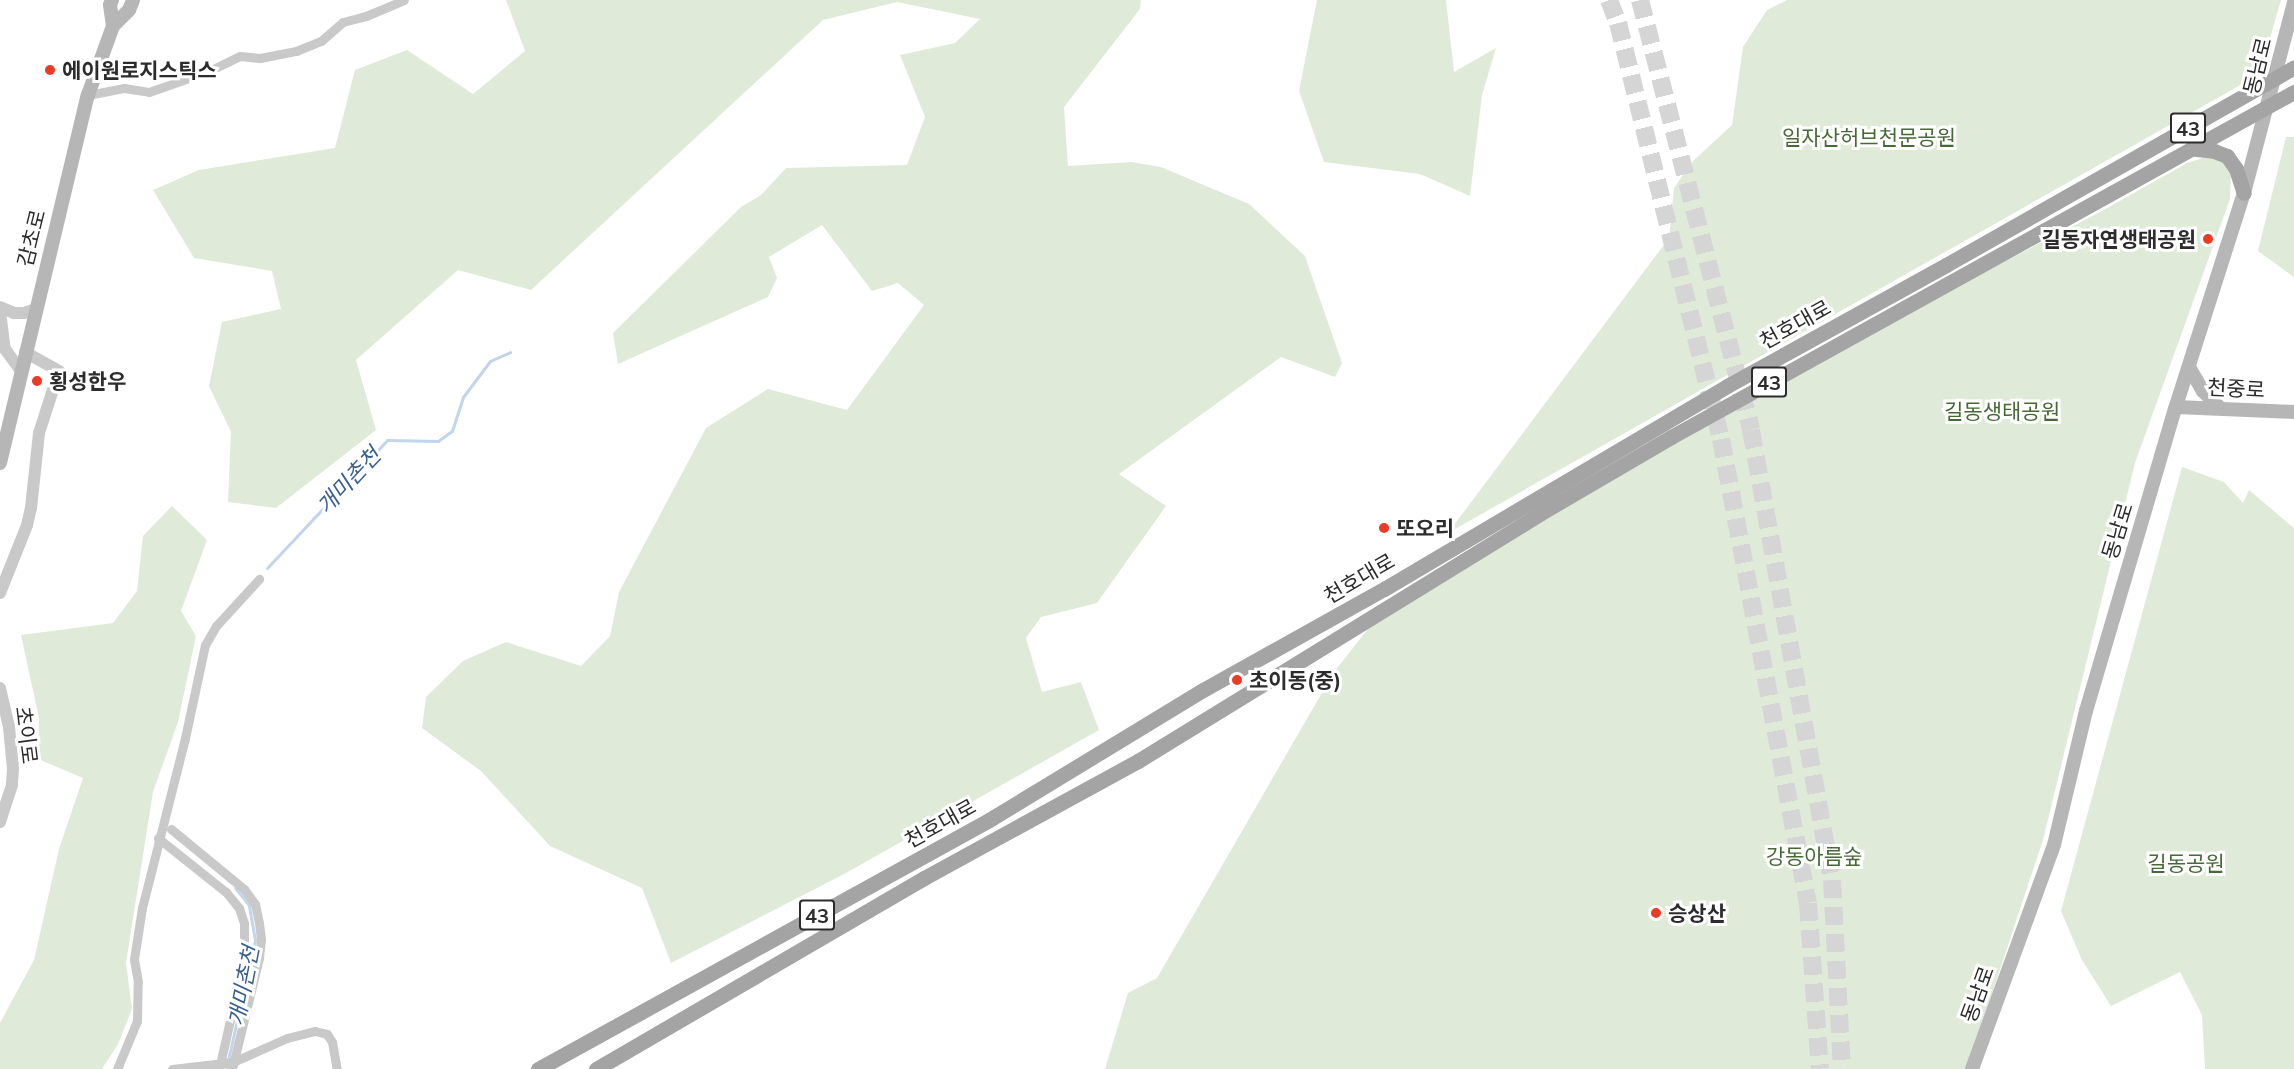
<!DOCTYPE html>
<html>
<head>
<meta charset="utf-8">
<style>
	body { margin:0 }
	#map { position:relative; width:2294px; height:1069px; overflow:hidden; background:#fff; font-family:Mulish,"Noto Sans KR",sans-serif }
	div>[style] { position:absolute }
	.green>* { inset:0; background:#dfebd8 }
	.stream>* { height:3px; margin:-1.5px; padding:0 1.5px; transform-origin:1.5px; border-radius:1.5px; background:#c3d5ec }
	.motorway-tunnel>* { height:18px; margin-top:-9px; transform-origin:0; background:repeating-linear-gradient(90deg,#d5d5d5 0 18px,transparent 0 27px) }
	.minor>* { height:9px; margin:-4.5px; padding:0 4.5px; transform-origin:4.5px; border-radius:4.5px; background:#c9c9c9 }
	.tertiary>* { height:12px; margin:-6px; padding:0 6px; transform-origin:6px; border-radius:6px; background:#c9c9c9 }
	.secondary>* { height:14px; margin:-7px; padding:0 7px; transform-origin:7px; border-radius:7px; background:#b6b6b6 }
	.primary>* { height:15px; margin:-7.5px; padding:0 7.5px; transform-origin:7.5px; border-radius:7.5px; background:#a4a4a4 }
	.dots>* { width:16px; height:16px; translate:-50% -50%; box-sizing:border-box; border:3px solid #fff; border-radius:50% }
	span { translate:-50% -50%; white-space:nowrap; text-align:center; line-height:1.15; -webkit-text-stroke:6px #fff; paint-order:stroke }
	.shield-label span { padding:2px 4px; background:#fff; border:2px solid; border-radius:4px; -webkit-text-stroke-width:0 }
	.shield-label { font-size:20px; color:#2c2c2c; font-weight:700 }
	.street-label { font-size:21px; color:#2c2c2c }
	.poi-label { font-size:21px; color:#2c2c2c; font-weight:700 }
	.left { translate:0 -50%; text-align:left }
	.right { translate:-100% -50%; text-align:right }
	.park-label { font-size:21px; color:#476938 }
	.water-label { font-size:22px; color:#385e90; font-style:italic }
</style>
</head>
<body>
<div id="map">
	<div class="green">
		<i style="clip-path:polygon(506px 0,1141px 0,1140px 9px,1064px 107px,1068px 166px,1131px 162px,1161px 167px,1249px 204px,1305px 256px,1342px 363px,1335px 377px,1281px 357px,1119px 474px,1166px 506px,1097px 603px,1041px 617px,1026px 638px,1042px 692px,1081px 682px,1099px 730px,846px 873px,671px 963px,642px 888px,550px 846px,481px 771px,422px 728px,426px 697px,463px 661px,506px 642px,581px 666px,610px 636px,619px 592px,706px 428px,768px 389px,847px 410px,924px 305px,898px 283px,872px 291px,822px 225px,769px 257px,777px 278px,768px 297px,618px 364px,613px 333px,741px 207px,761px 195px,786px 168px,907px 165px,925px 117px,900px 55px,955px 43px,980px 19px,897px 2px,823px 20px,531px 290px,458px 270px,356px 360px,376px 430px,276px 508px,228px 502px,231px 432px,209px 386px,222px 322px,281px 309px,272px 271px,194px 258px,153px 190px,199px 170px,335px 148px,355px 70px,407px 50px,473px 94px,525px 51px)"></i>
		<i style="clip-path:polygon(1317px 0,1446px 0,1454px 72px,1496px 48px,1482px 95px,1470px 196px,1420px 174px,1324px 162px,1299px 91px)"></i>
		<i style="clip-path:polygon(1787px 0,2281px 0,2262px 66px,2244px 83px,1448px 533px,1669px 238px,1674px 188px,1693px 161px,1732px 125px,1743px 47px,1767px 10px)"></i>
		<i style="clip-path:polygon(2286px 137px,2294px 137px,2294px 277px,2258px 251px)"></i>
		<i style="clip-path:polygon(2212px 155px,2223px 160px,2231px 171px,2230px 199px,2135px 463px,2043px 840px,1967px 1069px,1105px 1069px,1128px 993px,1157px 978px,1334px 672px,1390px 601px,1734px 402px,2102px 211px,2187px 163px)"></i>
		<i style="clip-path:polygon(2182px 467px,2224px 482px,2243px 503px,2249px 490px,2294px 528px,2294px 1069px,2205px 1069px,2202px 1015px,2180px 972px,2111px 1006px,2082px 960px,2061px 911px)"></i>
		<i style="clip-path:polygon(172px 506px,207px 540px,181px 611px,196px 636px,178px 722px,153px 792px,126px 963px,132px 1009px,118px 1044px,102px 1069px,0 1069px,0 1023px,34px 960px,59px 849px,83px 778px,38px 759px,39px 718px,21px 635px,113px 623px,137px 591px,143px 536px)"></i>
	</div>
	<div class="stream">
		<i style="left:267px;top:568px;width:175px;rotate:-46.8deg"></i>
		<i style="left:387px;top:440px;width:51px;rotate:1.1deg"></i>
		<i style="left:438px;top:441px;width:17px;rotate:-36deg"></i>
		<i style="left:452px;top:431px;width:36px;rotate:-72deg"></i>
		<i style="left:463px;top:397px;width:45px;rotate:-53.1deg"></i>
		<i style="left:490px;top:361px;width:22px;rotate:-24deg"></i>
		<i style="left:226px;top:1069px;width:132px;rotate:-77.3deg"></i>
		<i style="left:255px;top:940px;width:36px;rotate:-100deg"></i>
		<i style="left:249px;top:905px;width:22px;rotate:-129deg"></i>
	</div>
	<div class="motorway-tunnel">
		<i style="left:1609px;top:0;width:25px;rotate:69deg"></i>
		<i style="left:1618px;top:23px;width:429px;rotate:76.1deg"></i>
		<i style="left:1721px;top:439px;width:472px;rotate:79.4deg"></i>
		<i style="left:1808px;top:903px;width:166px;rotate:85.9deg"></i>
		<i style="left:1640px;top:0;width:444px;rotate:75.5deg"></i>
		<i style="left:1751px;top:430px;width:457px;rotate:79.8deg"></i>
		<i style="left:1832px;top:880px;width:189px;rotate:87deg"></i>
	</div>
	<div class="minor">
		<i style="left:88px;top:95px;width:37px;rotate:-11deg"></i>
		<i style="left:124px;top:88px;width:25px;rotate:9deg"></i>
		<i style="left:149px;top:92px;width:64px;rotate:-19.3deg"></i>
		<i style="left:209px;top:71px;width:34px;rotate:-26deg"></i>
		<i style="left:240px;top:56px;width:20px;rotate:6deg"></i>
		<i style="left:260px;top:58px;width:37px;rotate:-11deg"></i>
		<i style="left:296px;top:51px;width:27px;rotate:-22deg"></i>
		<i style="left:321px;top:41px;width:29px;rotate:-41deg"></i>
		<i style="left:343px;top:22px;width:24px;rotate:-15deg"></i>
		<i style="left:366px;top:16px;width:41px;rotate:-22.8deg"></i>
		<i style="left:171px;top:829px;width:94px;rotate:39.4deg"></i>
		<i style="left:244px;top:889px;width:19px;rotate:54deg"></i>
		<i style="left:255px;top:904px;width:19px;rotate:78deg"></i>
		<i style="left:259px;top:923px;width:16px;rotate:83deg"></i>
		<i style="left:261px;top:939px;width:19px;rotate:96deg"></i>
		<i style="left:259px;top:958px;width:114px;rotate:103.7deg"></i>
		<i style="left:158px;top:838px;width:87px;rotate:38.5deg"></i>
		<i style="left:226px;top:892px;width:21px;rotate:51deg"></i>
		<i style="left:239px;top:908px;width:16px;rotate:72deg"></i>
		<i style="left:244px;top:923px;width:35px;rotate:90deg"></i>
		<i style="left:244px;top:958px;width:114px;rotate:102.7deg"></i>
		<i style="left:117px;top:1069px;width:52px;rotate:-67.4deg"></i>
		<i style="left:137px;top:1021px;width:39px;rotate:-89deg"></i>
		<i style="left:138px;top:982px;width:23px;rotate:-100deg"></i>
		<i style="left:134px;top:959px;width:52px;rotate:-81.1deg"></i>
		<i style="left:142px;top:908px;width:175px;rotate:-75.8deg"></i>
		<i style="left:185px;top:738px;width:95px;rotate:-77.9deg"></i>
		<i style="left:205px;top:645px;width:22px;rotate:-60deg"></i>
		<i style="left:216px;top:626px;width:64px;rotate:-47.5deg"></i>
		<i style="left:172px;top:1069px;width:61px;rotate:-6.5deg"></i>
		<i style="left:233px;top:1062px;width:59px;rotate:-24deg"></i>
		<i style="left:287px;top:1038px;width:29px;rotate:-14deg"></i>
		<i style="left:315px;top:1031px;width:12px;rotate:14deg"></i>
		<i style="left:327px;top:1034px;width:9px;rotate:58deg"></i>
		<i style="left:332px;top:1042px;width:27px;rotate:80deg"></i>
	</div>
	<div class="tertiary">
		<i style="left:0;top:307px;width:15px;rotate:23deg"></i>
		<i style="left:14px;top:313px;width:10px"></i>
		<i style="left:24px;top:313px;width:13px;rotate:-18deg"></i>
		<i style="left:0;top:311px;width:38px;rotate:83deg"></i>
		<i style="left:5px;top:349px;width:27px;rotate:54deg"></i>
		<i style="left:0;top:593px;width:73px;rotate:-68.3deg"></i>
		<i style="left:27px;top:525px;width:17px;rotate:-77deg"></i>
		<i style="left:31px;top:508px;width:75px;rotate:-83.9deg"></i>
		<i style="left:39px;top:433px;width:65px;rotate:-72.1deg"></i>
		<i style="left:59px;top:371px;width:39px;rotate:-151deg"></i>
		<i style="left:0;top:688px;width:40px;rotate:77deg"></i>
		<i style="left:9px;top:727px;width:42px;rotate:84.6deg"></i>
		<i style="left:13px;top:769px;width:16px;rotate:94deg"></i>
		<i style="left:12px;top:785px;width:39px;rotate:108deg"></i>
	</div>
	<div class="secondary">
		<i style="left:112px;top:0;width:5px;rotate:112deg"></i>
		<i style="left:110px;top:5px;width:21px;rotate:82deg"></i>
		<i style="left:2189px;top:367px;width:28px;rotate:60deg"></i>
		<i style="left:2203px;top:391px;width:24px;rotate:45deg"></i>
		<i style="left:2176px;top:407px;width:118px;rotate:2.4deg"></i>
		<i style="left:0;top:463px;width:378px;rotate:-76.6deg"></i>
		<i style="left:88px;top:95px;width:73px;rotate:-70.1deg"></i>
		<i style="left:113px;top:26px;width:23px;rotate:-45deg"></i>
		<i style="left:129px;top:10px;width:11px;rotate:-68deg"></i>
		<i style="left:1972px;top:1069px;width:239px;rotate:-69.9deg"></i>
		<i style="left:2054px;top:845px;width:138px;rotate:-76.6deg"></i>
		<i style="left:2086px;top:711px;width:315px;rotate:-73.6deg"></i>
		<i style="left:2175px;top:409px;width:227px;rotate:-72.3deg"></i>
		<i style="left:2244px;top:193px;width:197px;rotate:-75.3deg"></i>
	</div>
	<div class="primary">
		<i style="left:2196px;top:149px;width:18px;rotate:6deg"></i>
		<i style="left:2214px;top:151px;width:14px;rotate:21deg"></i>
		<i style="left:2227px;top:156px;width:16px;rotate:55deg"></i>
		<i style="left:2236px;top:169px;width:25px;rotate:72deg"></i>
		<i style="left:538px;top:1069px;width:515px;rotate:-28.9deg"></i>
		<i style="left:989px;top:820px;width:250px;rotate:-31.3deg"></i>
		<i style="left:1203px;top:690px;width:207px;rotate:-29.2deg"></i>
		<i style="left:1384px;top:589px;width:399px;rotate:-30.6deg"></i>
		<i style="left:1727px;top:386px;width:250px;rotate:-28.9deg"></i>
		<i style="left:1946px;top:265px;width:400px;rotate:-29.6deg"></i>
		<i style="left:596px;top:1069px;width:380px;rotate:-30.2deg"></i>
		<i style="left:924px;top:878px;width:244px;rotate:-28.7deg"></i>
		<i style="left:1138px;top:761px;width:473px;rotate:-31.6deg"></i>
		<i style="left:1541px;top:513px;width:151px;rotate:-30.3deg"></i>
		<i style="left:1671px;top:437px;width:712px;rotate:-28.98deg"></i>
	</div>
	<div class="dots">
		<i style="left:50px;top:70px;background:#eb3a26"></i>
		<i style="left:2208px;top:239px;background:#eb3a26"></i>
		<i style="left:37px;top:381px;background:#eb3a26"></i>
		<i style="left:1384px;top:528px;background:#eb3a26"></i>
		<i style="left:1237px;top:680px;background:#eb3a26"></i>
		<i style="left:1656px;top:913px;background:#eb3a26"></i>
	</div>
	<div class="shield-label">
		<span style="left:2188px;top:128px">43</span>
		<span style="left:1769px;top:382px">43</span>
		<span style="left:817px;top:915px">43</span>
	</div>
	<div class="street-label">
		<span style="left:2257px;top:66px;rotate:-76deg">동남로</span>
		<span style="left:31px;top:238px;rotate:-76deg">감초로</span>
		<span style="left:1795px;top:324px;rotate:-29deg">천호대로</span>
		<span style="left:2236px;top:388px;rotate:3deg">천중로</span>
		<span style="left:2117px;top:531px;rotate:-73deg">동남로</span>
		<span style="left:1359px;top:578px;rotate:-30deg">천호대로</span>
		<span style="left:27px;top:735px;rotate:83deg">초이로</span>
		<span style="left:940px;top:823px;rotate:-29deg">천호대로</span>
		<span style="left:1977px;top:994px;rotate:-70deg">동남로</span>
	</div>
	<div class="poi-label">
		<span class="left" style="left:62px;top:70px">에이원로지스틱스</span>
		<span class="right" style="left:2196px;top:239px">길동자연생태공원</span>
		<span class="left" style="left:49px;top:381px">횡성한우</span>
		<span class="left" style="left:1396px;top:528px">또오리</span>
		<span class="left" style="left:1249px;top:680px">초이동(중)</span>
		<span class="left" style="left:1668px;top:913px">승상산</span>
	</div>
	<div class="park-label">
		<span style="left:1869px;top:137px">일자산허브천문공원</span>
		<span style="left:2002px;top:411px">길동생태공원</span>
		<span style="left:1814px;top:856px">강동아름숲</span>
		<span style="left:2186px;top:863px">길동공원</span>
	</div>
	<div class="water-label">
		<span style="left:349px;top:481px;rotate:-47deg">개미촌천</span>
		<span style="left:244px;top:986px;rotate:-79deg">개미촌천</span>
	</div>
</div>
</body>
</html>
